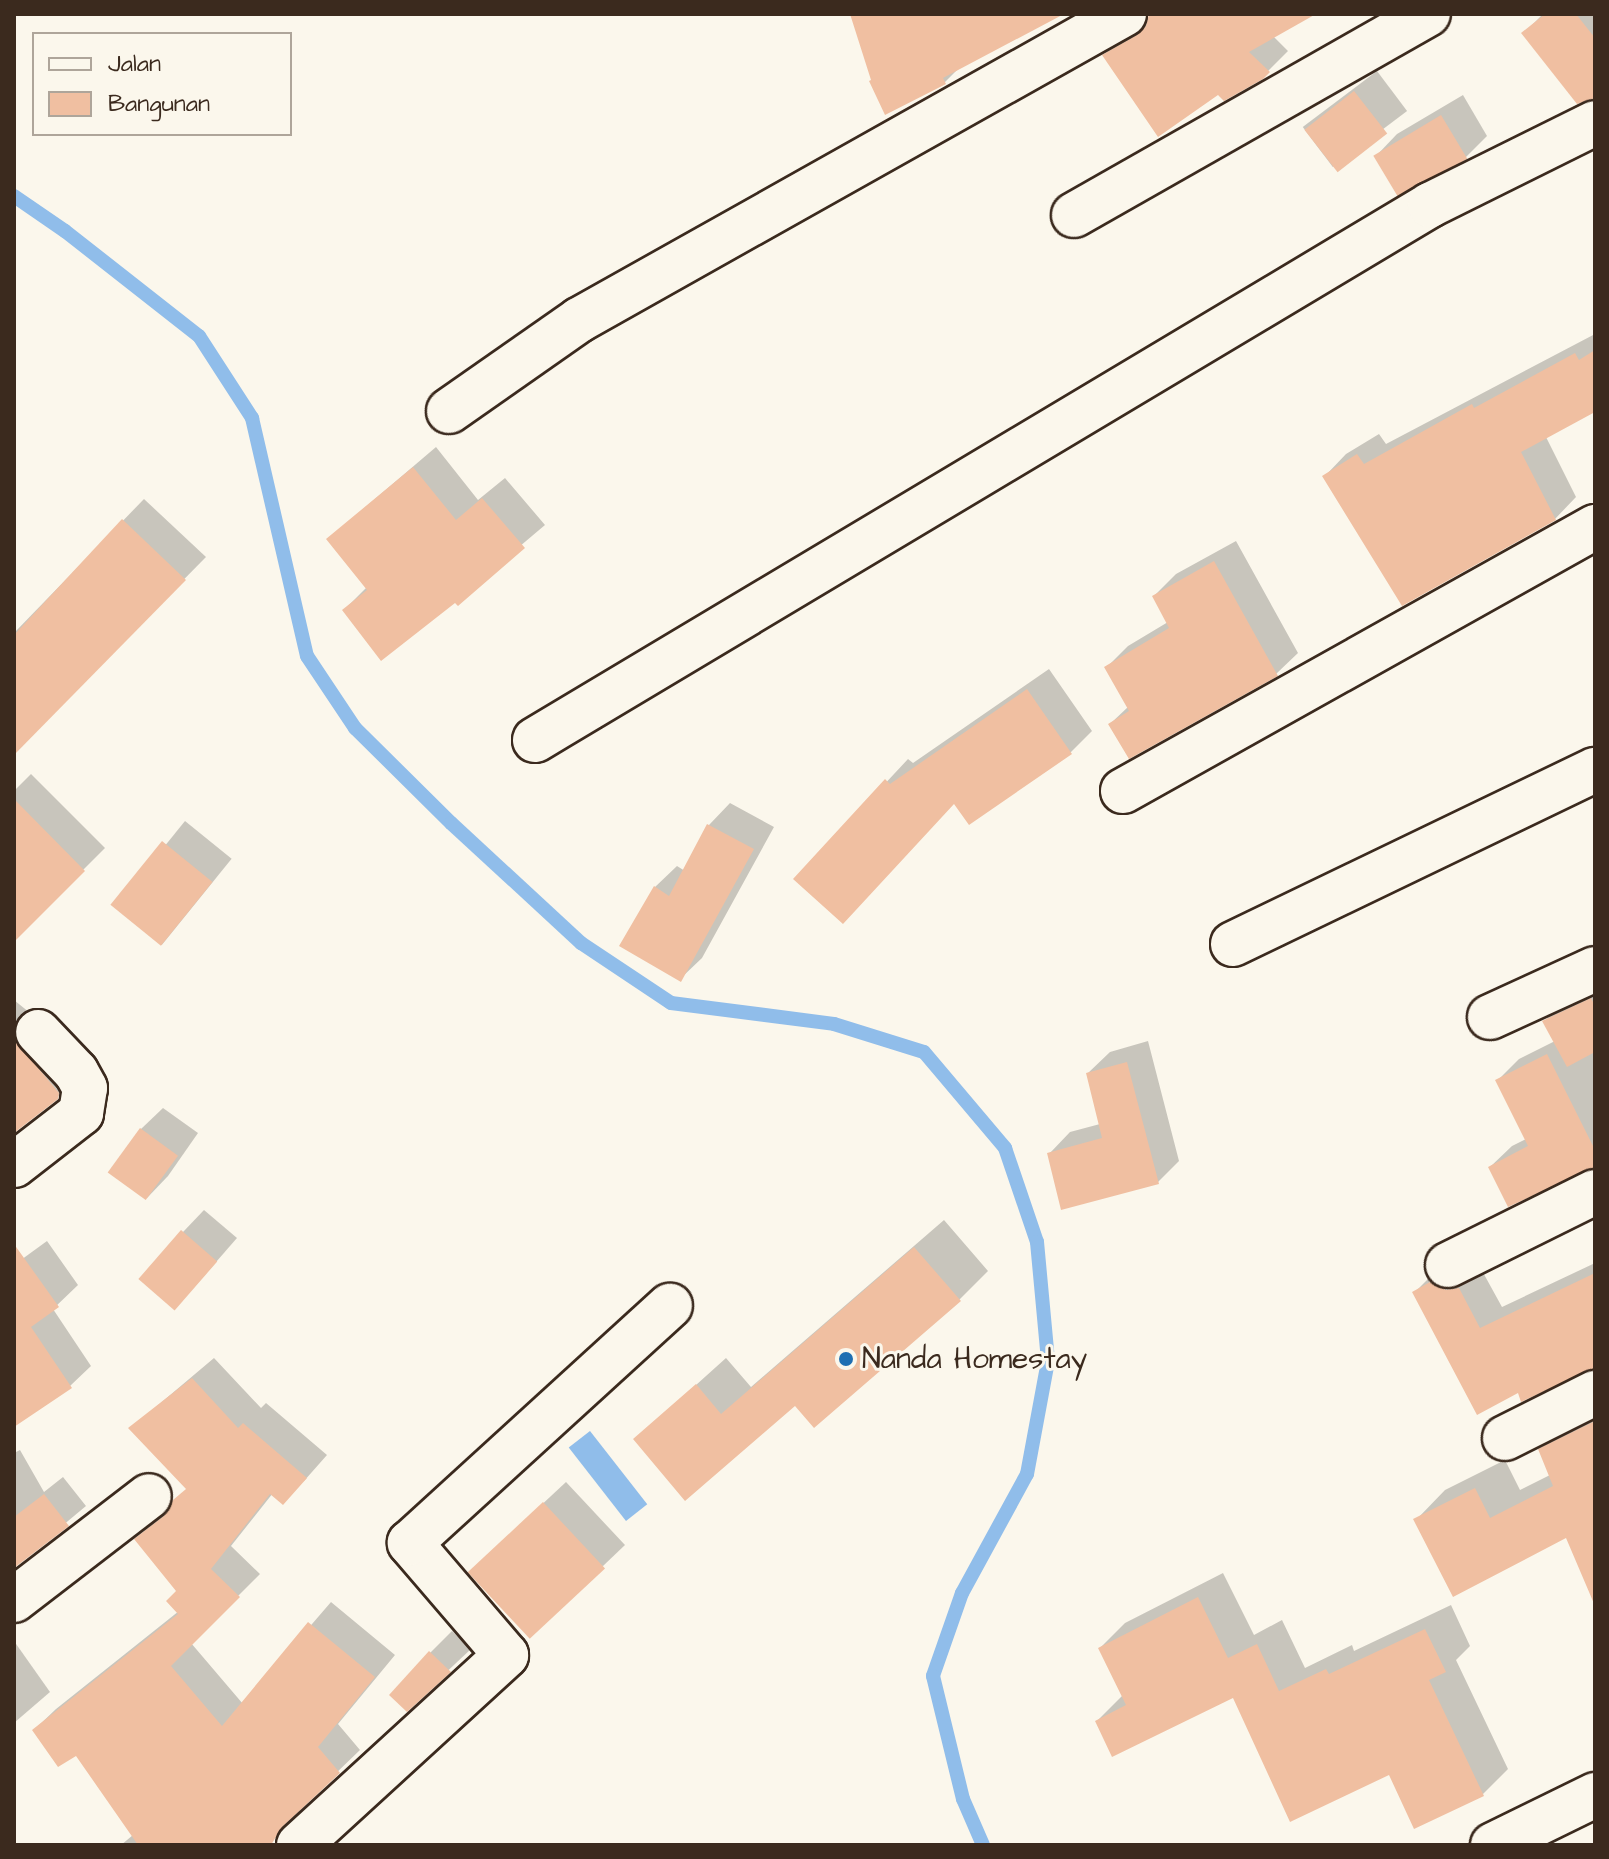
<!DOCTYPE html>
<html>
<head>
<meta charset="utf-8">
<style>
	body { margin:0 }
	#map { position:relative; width:1609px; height:1859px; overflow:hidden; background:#fbf7ec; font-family:"Architects Daughter",sans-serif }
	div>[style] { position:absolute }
	.water>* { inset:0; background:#90bdea; transform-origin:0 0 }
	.shadow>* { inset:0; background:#0003; transform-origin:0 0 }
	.stream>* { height:14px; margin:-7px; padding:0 7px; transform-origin:7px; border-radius:7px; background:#90bdea }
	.building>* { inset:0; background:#f0bfa1; transform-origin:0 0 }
	.roads { filter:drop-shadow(2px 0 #3b2a1e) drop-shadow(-2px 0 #3b2a1e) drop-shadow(0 2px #3b2a1e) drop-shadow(0 -2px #3b2a1e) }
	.minor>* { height:44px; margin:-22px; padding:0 22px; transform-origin:22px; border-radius:22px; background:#fbf7ec }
	.dots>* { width:22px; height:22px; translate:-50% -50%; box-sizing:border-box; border:4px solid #fbf7ec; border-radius:50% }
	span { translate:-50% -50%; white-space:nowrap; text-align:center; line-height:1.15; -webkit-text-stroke:6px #fbf7ec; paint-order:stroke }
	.poi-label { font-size:30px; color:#3b2a1e }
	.left { translate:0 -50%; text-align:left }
	.frame { position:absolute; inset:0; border:16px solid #3b2a1e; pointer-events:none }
	.legend { position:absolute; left:32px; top:32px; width:260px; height:104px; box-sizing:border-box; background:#fbf7ec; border:2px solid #aea59a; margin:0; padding:10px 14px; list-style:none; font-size:24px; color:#3b2a1e }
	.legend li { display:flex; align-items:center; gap:16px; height:40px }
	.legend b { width:40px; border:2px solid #aea59a }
</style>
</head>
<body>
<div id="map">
	<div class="water">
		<i style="left:590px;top:1431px;width:93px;height:27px;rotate:52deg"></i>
	</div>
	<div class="shadow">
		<i style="clip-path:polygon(852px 14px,1060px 14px,960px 67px,945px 82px,873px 80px)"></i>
		<i style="clip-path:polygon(1151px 14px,1312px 14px,1273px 36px,1288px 51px,1262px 77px,1218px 93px,1104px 55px,1124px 35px,1149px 19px)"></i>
		<i style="clip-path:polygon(1543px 14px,1595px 14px,1595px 94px,1524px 33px)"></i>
		<i style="left:1377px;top:71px;width:50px;height:93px;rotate:53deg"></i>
		<i style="clip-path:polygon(1463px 95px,1487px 136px,1466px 157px,1376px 156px,1397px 134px)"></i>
		<i style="clip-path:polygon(1595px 334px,1595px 410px,1546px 437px,1576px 497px,1555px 519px,1325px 476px,1346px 454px,1379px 434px,1386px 444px)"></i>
		<i style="clip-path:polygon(436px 447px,478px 500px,505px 478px,545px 525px,456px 600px,344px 610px,367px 587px,328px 539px)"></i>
		<i style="clip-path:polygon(144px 499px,206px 557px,14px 752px,14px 633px)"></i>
		<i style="clip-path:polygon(1236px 541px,1298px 653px,1276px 674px,1110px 724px,1129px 706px,1106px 668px,1128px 646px,1168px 622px,1154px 596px,1176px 574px)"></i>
		<i style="clip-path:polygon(1049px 669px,1092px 731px,1071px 752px,955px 801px,796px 879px,908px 759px,913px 763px)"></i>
		<i style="clip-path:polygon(31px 774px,105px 848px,25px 928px,14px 917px,14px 791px)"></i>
		<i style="clip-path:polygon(730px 803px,774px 827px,702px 958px,680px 979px,655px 887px,677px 866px,685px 871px,709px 825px)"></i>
		<i style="left:185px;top:821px;width:60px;height:111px;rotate:39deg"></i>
		<i style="clip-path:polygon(1595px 986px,1595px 1164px,1490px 1167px,1512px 1146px,1526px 1139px,1497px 1081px,1519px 1059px,1555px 1041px,1545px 1021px,1566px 999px)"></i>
		<i style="clip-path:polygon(14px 1000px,35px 1017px,79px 1076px,57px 1098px,14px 1125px)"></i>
		<i style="clip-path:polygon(1148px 1041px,1179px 1161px,1158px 1182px,1049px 1154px,1070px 1132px,1100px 1124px,1088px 1073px,1110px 1052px)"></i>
		<i style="clip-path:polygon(163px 1108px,198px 1133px,168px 1176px,147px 1198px,141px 1129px)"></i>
		<i style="clip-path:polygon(204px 1210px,237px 1238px,196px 1285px,183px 1232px)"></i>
		<i style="clip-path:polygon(944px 1220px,988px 1271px,959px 1300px,795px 1403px,636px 1439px,726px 1358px,751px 1387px)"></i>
		<i style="clip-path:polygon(47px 1241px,78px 1285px,53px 1309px,91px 1366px,70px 1386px,14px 1425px,14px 1265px)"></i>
		<i style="clip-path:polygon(1595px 1263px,1595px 1365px,1519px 1390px,1414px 1293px,1436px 1271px,1480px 1267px,1502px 1307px)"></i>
		<i style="clip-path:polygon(214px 1358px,261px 1408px,266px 1403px,327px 1455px,304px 1481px,273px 1493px,231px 1546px,260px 1574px,191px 1643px,243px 1704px,331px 1602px,395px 1655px,338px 1724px,360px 1750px,302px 1806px,296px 1818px,268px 1845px,121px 1845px,133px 1835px,76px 1754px,34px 1730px,56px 1709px,179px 1611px,179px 1591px,137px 1539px,188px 1488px,131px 1428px)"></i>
		<i style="clip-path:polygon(1595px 1408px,1595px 1600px,1567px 1535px,1416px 1520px,1445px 1490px,1505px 1460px,1520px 1490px,1550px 1475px,1540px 1450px,1570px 1420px)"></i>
		<i style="clip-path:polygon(20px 1450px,44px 1492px,63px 1477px,86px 1506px,14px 1566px,14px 1453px)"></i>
		<i style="clip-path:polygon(566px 1482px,625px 1545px,603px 1566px,492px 1551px)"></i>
		<i style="clip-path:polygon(1223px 1573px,1254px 1635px,1282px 1620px,1305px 1668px,1352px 1645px,1354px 1651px,1451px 1605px,1470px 1646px,1456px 1660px,1508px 1769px,1483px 1794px,1415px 1827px,1390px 1772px,1234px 1695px,1097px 1721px,1123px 1695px,1100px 1648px,1125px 1623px)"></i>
		<i style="clip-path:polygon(452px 1631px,471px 1649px,407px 1709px,430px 1653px)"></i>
		<i style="clip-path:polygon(14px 1641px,50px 1692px,14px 1723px)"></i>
	</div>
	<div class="stream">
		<i style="left:14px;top:196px;width:62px;rotate:34.5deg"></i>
		<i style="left:65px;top:231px;width:170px;rotate:38.1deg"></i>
		<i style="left:199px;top:336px;width:98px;rotate:57.1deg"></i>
		<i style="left:252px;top:418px;width:244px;rotate:77deg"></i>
		<i style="left:307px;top:656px;width:87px;rotate:56.3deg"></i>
		<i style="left:355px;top:728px;width:135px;rotate:44.7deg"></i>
		<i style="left:451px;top:823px;width:177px;rotate:42.7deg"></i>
		<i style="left:581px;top:943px;width:108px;rotate:33.7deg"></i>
		<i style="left:671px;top:1003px;width:164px;rotate:7.3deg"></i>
		<i style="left:834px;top:1024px;width:94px;rotate:17.3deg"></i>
		<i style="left:924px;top:1052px;width:126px;rotate:49.8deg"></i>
		<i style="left:1005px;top:1148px;width:99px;rotate:71.2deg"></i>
		<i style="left:1037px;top:1242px;width:120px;rotate:84.7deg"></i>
		<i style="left:1048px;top:1361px;width:115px;rotate:100.5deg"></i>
		<i style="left:1027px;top:1474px;width:136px;rotate:118.6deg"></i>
		<i style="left:962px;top:1593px;width:88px;rotate:109.3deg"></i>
		<i style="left:933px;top:1676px;width:127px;rotate:76.3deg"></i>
		<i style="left:963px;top:1799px;width:50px;rotate:66.5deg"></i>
	</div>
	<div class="building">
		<i style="clip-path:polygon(850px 14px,1064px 14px,943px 78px,946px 84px,885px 115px,869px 81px,871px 80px)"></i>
		<i style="clip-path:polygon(1149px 14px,1316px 14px,1249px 52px,1270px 72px,1263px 79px,1224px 101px,1218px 95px,1158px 137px,1102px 55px,1137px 35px,1146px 26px)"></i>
		<i style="clip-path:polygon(1545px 14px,1576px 14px,1595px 38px,1595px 98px,1577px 104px,1521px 33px)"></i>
		<i style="left:1354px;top:91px;width:54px;height:63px;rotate:52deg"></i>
		<i style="left:1441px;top:115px;width:51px;height:79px;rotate:59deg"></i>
		<i style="clip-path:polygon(1595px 350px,1595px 412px,1521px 452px,1556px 520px,1402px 606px,1322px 476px,1357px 454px,1364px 464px,1472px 404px,1474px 408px,1575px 353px,1579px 360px)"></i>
		<i style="clip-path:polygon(413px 467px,456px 520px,482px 498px,525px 548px,458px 606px,455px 603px,381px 661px,342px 610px,367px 590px,326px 539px)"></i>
		<i style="clip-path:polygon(122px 519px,186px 580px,14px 755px,14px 635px)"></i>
		<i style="clip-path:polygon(1214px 561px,1278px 676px,1129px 759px,1108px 724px,1129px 711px,1104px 667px,1169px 628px,1152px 596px)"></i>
		<i style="clip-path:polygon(1027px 689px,1072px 754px,969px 825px,954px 804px,843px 924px,793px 879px,885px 779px,890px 784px)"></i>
		<i style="clip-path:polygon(14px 799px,85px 871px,14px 942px)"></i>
		<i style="clip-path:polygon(707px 824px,754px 849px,681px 982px,619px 946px,654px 886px,669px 896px)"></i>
		<i style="left:162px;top:841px;width:65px;height:82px;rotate:39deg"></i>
		<i style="clip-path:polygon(1591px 998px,1595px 1006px,1595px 1052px,1567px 1067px,1542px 1021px)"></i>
		<i style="clip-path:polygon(14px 1039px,59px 1093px,58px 1099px,14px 1133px)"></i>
		<i style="clip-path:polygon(1547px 1054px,1595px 1150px,1595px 1167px,1508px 1207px,1488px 1167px,1528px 1146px,1495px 1080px)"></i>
		<i style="clip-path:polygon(1127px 1062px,1159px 1184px,1061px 1210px,1047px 1153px,1102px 1138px,1086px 1073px)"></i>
		<i style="left:140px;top:1128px;width:47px;height:55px;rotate:36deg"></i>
		<i style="left:181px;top:1230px;width:48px;height:65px;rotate:41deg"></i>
		<i style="clip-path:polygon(14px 1244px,59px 1307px,31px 1327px,72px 1388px,14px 1427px)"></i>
		<i style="clip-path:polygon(914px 1247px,961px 1301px,814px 1428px,795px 1406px,685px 1501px,633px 1439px,696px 1384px,721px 1414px)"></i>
		<i style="clip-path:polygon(1595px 1273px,1595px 1368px,1521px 1402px,1518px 1393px,1477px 1415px,1412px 1292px,1430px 1282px,1446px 1290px,1459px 1288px,1480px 1328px)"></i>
		<i style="clip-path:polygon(192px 1378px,238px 1428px,243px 1423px,307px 1478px,283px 1505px,270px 1494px,211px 1569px,240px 1597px,171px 1666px,222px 1726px,308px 1622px,375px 1677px,318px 1747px,340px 1773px,282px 1827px,271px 1845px,138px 1845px,76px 1756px,58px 1767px,32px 1730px,178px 1614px,166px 1601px,176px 1591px,134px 1539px,164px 1516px,173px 1500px,186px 1489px,128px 1428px)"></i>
		<i style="clip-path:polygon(1595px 1421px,1595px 1606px,1566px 1538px,1453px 1597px,1413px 1519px,1475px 1488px,1490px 1518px,1553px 1486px,1538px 1449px)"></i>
		<i style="clip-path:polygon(44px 1494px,69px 1526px,14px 1568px,14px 1517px)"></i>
		<i style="left:543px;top:1502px;width:91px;height:103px;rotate:47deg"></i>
		<i style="clip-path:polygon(1198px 1597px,1228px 1658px,1257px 1644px,1279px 1691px,1326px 1669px,1329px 1674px,1425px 1629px,1446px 1672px,1429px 1680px,1484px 1796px,1414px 1829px,1389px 1775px,1290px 1822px,1233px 1698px,1112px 1757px,1095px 1721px,1126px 1705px,1098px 1648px)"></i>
		<i style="clip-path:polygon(429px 1651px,451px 1672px,407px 1712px,389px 1695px)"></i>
	</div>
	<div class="roads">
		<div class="minor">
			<i style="left:1074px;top:215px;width:407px;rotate:-29.6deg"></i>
			<i style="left:449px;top:411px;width:159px;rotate:-35deg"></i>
			<i style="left:579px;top:320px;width:625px;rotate:-29.31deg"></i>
			<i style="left:535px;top:740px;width:1043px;rotate:-30.87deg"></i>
			<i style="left:1430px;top:205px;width:184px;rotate:-26.4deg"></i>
			<i style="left:1123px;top:791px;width:541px;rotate:-29.22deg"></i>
			<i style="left:1233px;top:944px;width:402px;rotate:-25.7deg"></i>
			<i style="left:1490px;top:1017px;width:115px;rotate:-24.6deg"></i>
			<i style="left:14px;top:1165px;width:85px;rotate:-37.8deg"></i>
			<i style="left:81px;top:1113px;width:25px;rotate:-81deg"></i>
			<i style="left:85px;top:1088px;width:18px;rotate:-119deg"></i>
			<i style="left:76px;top:1072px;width:55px;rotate:-133.5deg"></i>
			<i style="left:1448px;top:1265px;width:164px;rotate:-26.4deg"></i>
			<i style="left:1505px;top:1438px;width:101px;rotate:-26.6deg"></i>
			<i style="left:14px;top:1600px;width:170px;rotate:-37.6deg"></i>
			<i style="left:299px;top:1845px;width:281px;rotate:-42.5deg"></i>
			<i style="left:506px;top:1655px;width:148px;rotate:-130.6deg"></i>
			<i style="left:410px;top:1543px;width:352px;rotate:-42.4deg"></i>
			<i style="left:1493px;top:1845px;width:114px;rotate:-26.1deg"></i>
		</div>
	</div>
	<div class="dots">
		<i style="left:846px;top:1359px;background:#1f6fb2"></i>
	</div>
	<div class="poi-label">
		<span class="left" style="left:862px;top:1359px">Nanda Homestay</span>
	</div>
	<div class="frame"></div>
	<ul class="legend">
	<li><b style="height:10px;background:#fbf7ec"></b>Jalan</li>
	<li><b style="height:22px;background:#f0bfa1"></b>Bangunan</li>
	</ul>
</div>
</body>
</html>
